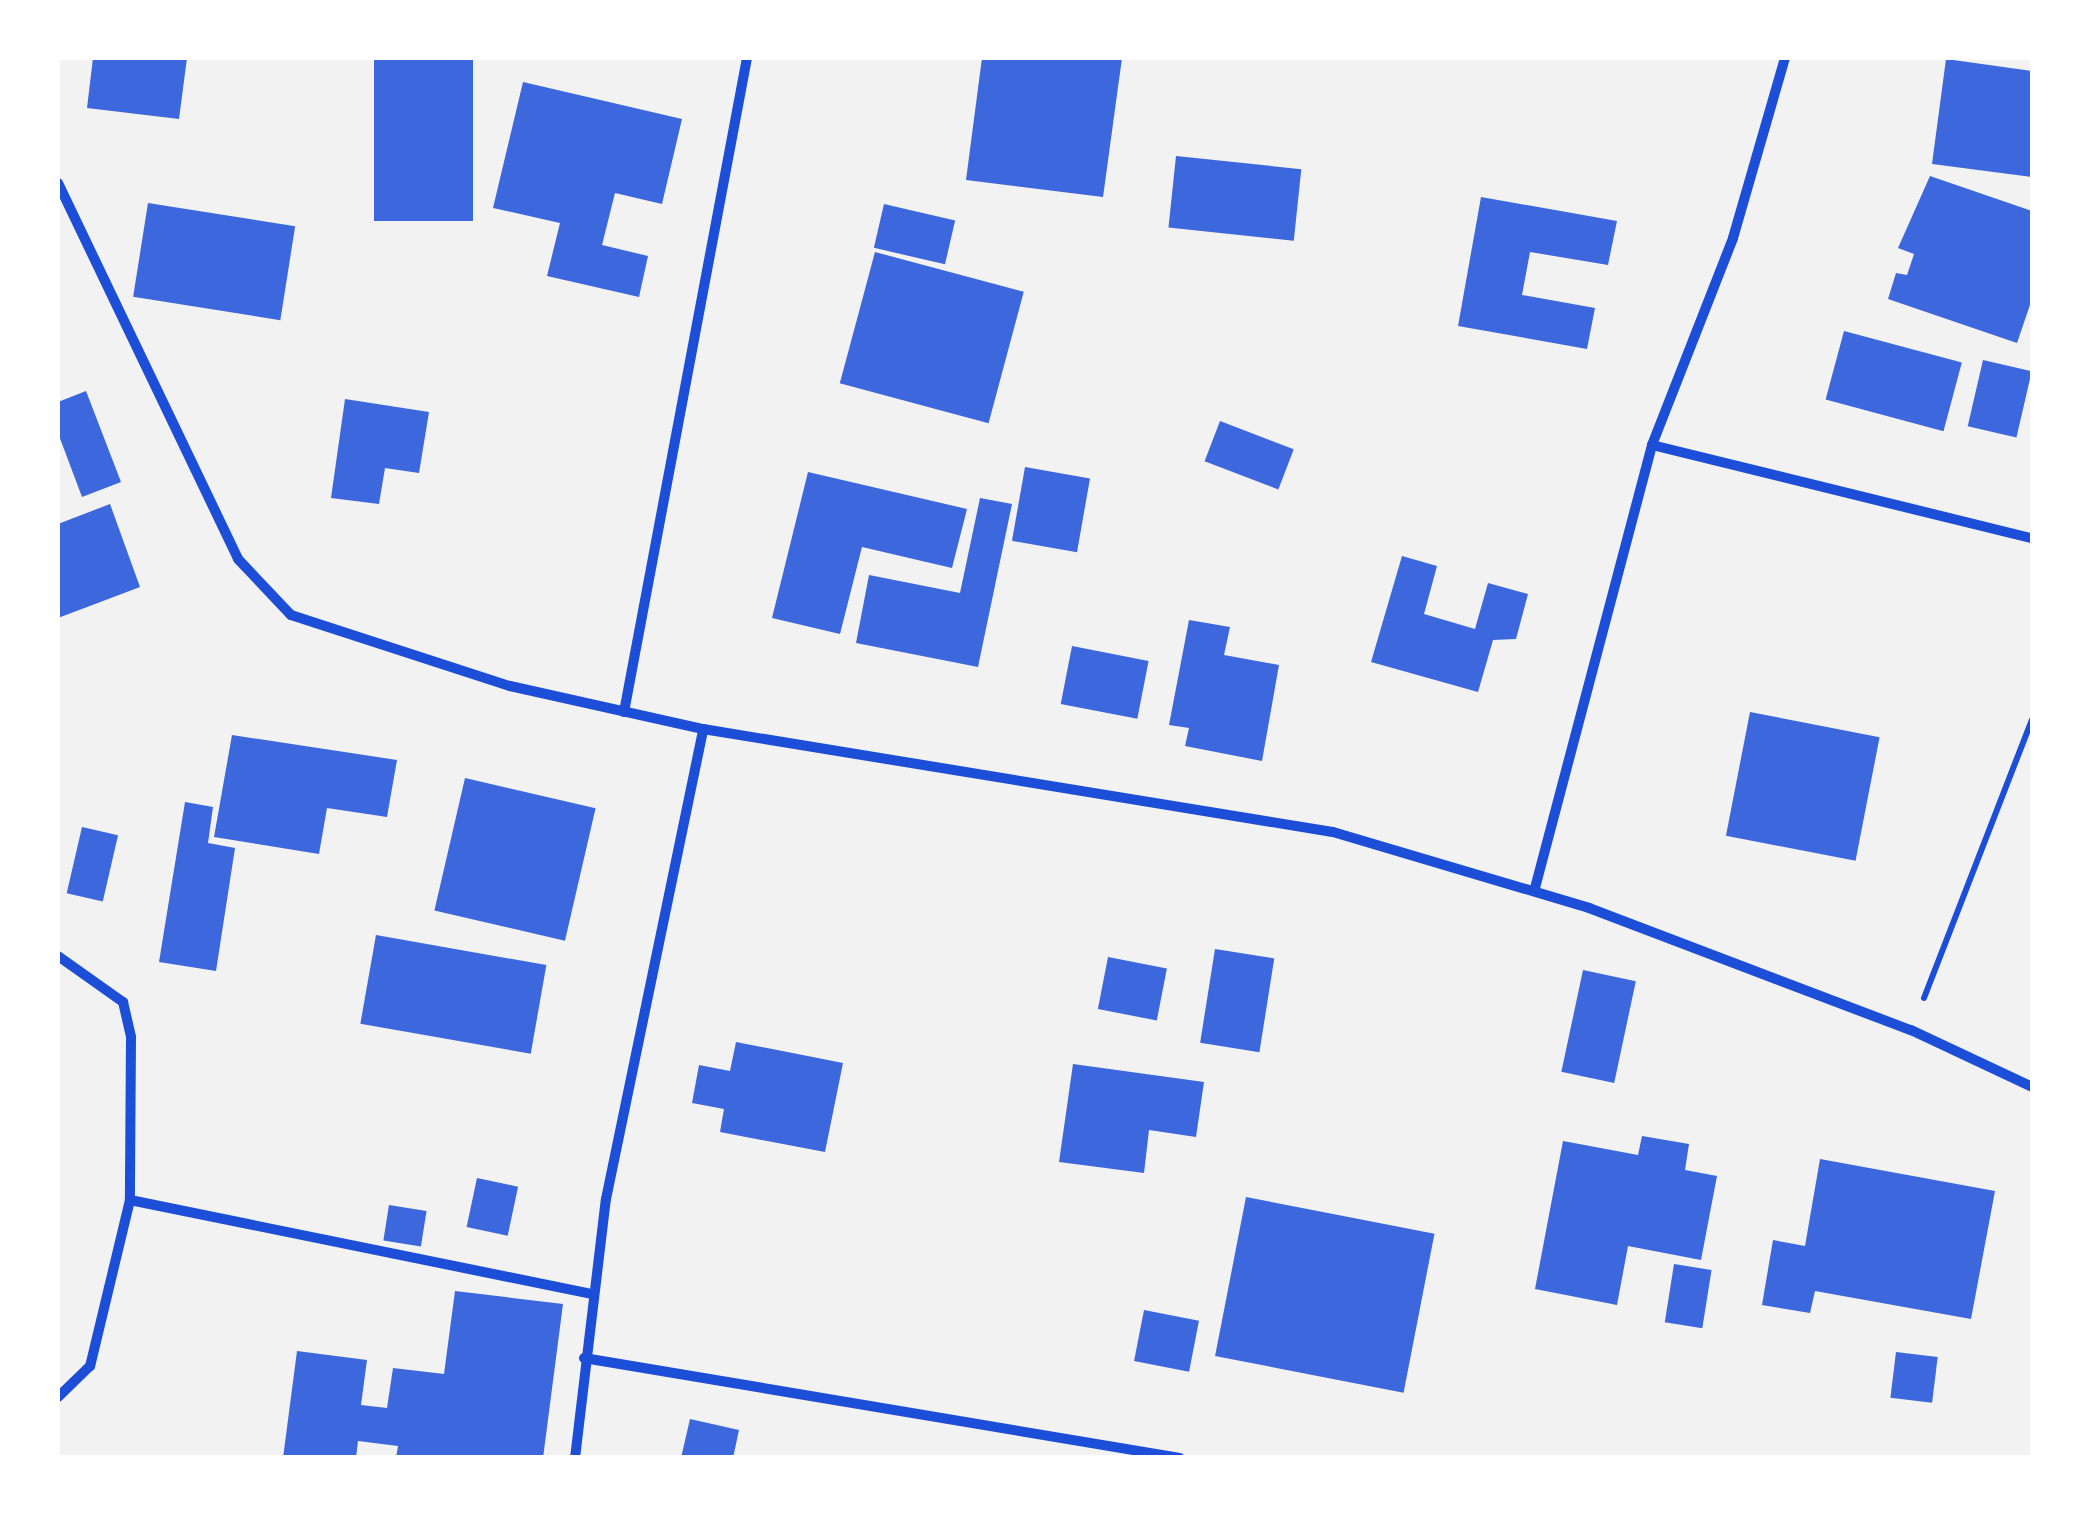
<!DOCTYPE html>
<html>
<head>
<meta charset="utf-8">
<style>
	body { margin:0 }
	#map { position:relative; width:2090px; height:1515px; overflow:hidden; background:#f2f2f2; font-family:"Work Sans",sans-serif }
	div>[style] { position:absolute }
	.building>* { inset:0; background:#3d67dc; transform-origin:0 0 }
	.path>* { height:6px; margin:-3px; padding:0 3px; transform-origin:3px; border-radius:3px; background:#1d4ed8 }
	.minor>* { height:10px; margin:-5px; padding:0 5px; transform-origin:5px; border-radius:5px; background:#1d4ed8 }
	span { translate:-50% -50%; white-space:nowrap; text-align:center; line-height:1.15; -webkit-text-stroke:10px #fff; paint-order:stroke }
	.frame { position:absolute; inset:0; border:60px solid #fff; pointer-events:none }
</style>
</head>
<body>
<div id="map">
	<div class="building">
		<i style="clip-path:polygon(93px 58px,187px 58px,179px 119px,87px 108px)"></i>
		<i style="left:374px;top:58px;width:99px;height:163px"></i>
		<i style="clip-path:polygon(982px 58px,1122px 58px,1103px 197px,966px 180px)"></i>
		<i style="clip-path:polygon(1946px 59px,2032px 71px,2032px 177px,1932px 164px)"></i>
		<i style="clip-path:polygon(523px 82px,682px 119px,662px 204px,615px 193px,602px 245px,648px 256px,639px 297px,547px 276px,560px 223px,493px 208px)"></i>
		<i style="left:1176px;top:156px;width:126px;height:72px;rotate:6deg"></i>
		<i style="clip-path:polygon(1930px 176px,2032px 211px,2032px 299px,2017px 343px,1888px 299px,1896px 273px,1907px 275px,1914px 254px,1898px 248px)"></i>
		<i style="clip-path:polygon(1481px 197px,1617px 221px,1608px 265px,1530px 252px,1522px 295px,1595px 308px,1587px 349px,1458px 326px)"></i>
		<i style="left:148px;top:203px;width:149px;height:95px;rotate:9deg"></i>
		<i style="left:884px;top:204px;width:73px;height:45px;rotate:13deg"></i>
		<i style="left:875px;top:252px;width:154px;height:136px;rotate:15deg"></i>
		<i style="left:1844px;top:331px;width:122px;height:71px;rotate:15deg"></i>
		<i style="left:1983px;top:360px;width:50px;height:68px;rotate:13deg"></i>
		<i style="clip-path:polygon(86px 391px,121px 482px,82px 497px,58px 433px,58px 402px)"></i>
		<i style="clip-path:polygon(345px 399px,429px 412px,419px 473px,385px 468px,379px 504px,331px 498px)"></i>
		<i style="left:1220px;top:421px;width:79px;height:43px;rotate:21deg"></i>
		<i style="left:1025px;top:467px;width:66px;height:75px;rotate:10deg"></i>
		<i style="clip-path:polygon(808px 472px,967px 509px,952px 568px,862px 547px,840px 634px,772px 618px)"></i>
		<i style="clip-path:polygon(980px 498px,1012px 504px,978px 667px,856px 643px,869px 575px,960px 593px)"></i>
		<i style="clip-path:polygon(110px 504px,140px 587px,58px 618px,58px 524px)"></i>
		<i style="clip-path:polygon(1402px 556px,1437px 566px,1424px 614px,1475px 629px,1488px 583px,1528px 594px,1516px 639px,1493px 640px,1478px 692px,1371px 662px)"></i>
		<i style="clip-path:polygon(1189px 620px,1230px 627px,1224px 655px,1279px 665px,1262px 761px,1185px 746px,1189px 728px,1169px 725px)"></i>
		<i style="left:1072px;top:646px;width:78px;height:59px;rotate:11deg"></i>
		<i style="left:1750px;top:712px;width:132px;height:126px;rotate:11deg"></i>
		<i style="clip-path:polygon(232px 735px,397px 760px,387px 817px,327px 808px,319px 854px,214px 837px)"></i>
		<i style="left:465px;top:778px;width:134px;height:136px;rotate:13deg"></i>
		<i style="clip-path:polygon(185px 802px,213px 807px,208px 843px,235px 848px,216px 971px,159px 962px)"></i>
		<i style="left:82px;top:827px;width:37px;height:68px;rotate:13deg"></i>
		<i style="left:376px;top:935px;width:173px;height:90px;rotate:10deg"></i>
		<i style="left:1215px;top:949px;width:60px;height:95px;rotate:9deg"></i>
		<i style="left:1108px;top:957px;width:60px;height:53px;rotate:11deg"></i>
		<i style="left:1583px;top:970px;width:54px;height:104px;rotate:12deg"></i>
		<i style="clip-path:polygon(736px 1042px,843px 1063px,825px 1152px,720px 1132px,724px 1109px,692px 1103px,699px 1065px,730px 1071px)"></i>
		<i style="clip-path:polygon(1073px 1064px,1204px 1082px,1196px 1137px,1149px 1130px,1144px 1173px,1059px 1162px)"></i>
		<i style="clip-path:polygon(1642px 1136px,1689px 1144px,1685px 1170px,1717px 1176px,1701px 1260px,1628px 1246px,1617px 1305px,1535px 1289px,1563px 1141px,1638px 1155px)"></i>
		<i style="clip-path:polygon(1820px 1159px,1995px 1191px,1971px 1319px,1815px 1291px,1810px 1313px,1762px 1305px,1773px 1240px,1805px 1246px)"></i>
		<i style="left:477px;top:1178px;width:42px;height:50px;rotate:12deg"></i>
		<i style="left:1246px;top:1197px;width:192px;height:162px;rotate:11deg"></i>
		<i style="left:389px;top:1205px;width:38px;height:36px;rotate:9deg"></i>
		<i style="left:1674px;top:1264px;width:38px;height:59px;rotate:9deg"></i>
		<i style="clip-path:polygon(455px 1291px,563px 1304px,543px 1458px,396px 1458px,398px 1446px,358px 1441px,356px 1458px,283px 1458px,297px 1351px,367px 1360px,361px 1405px,387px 1408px,393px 1368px,444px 1374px)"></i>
		<i style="left:1144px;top:1310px;width:56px;height:52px;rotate:11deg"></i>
		<i style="left:1896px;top:1352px;width:42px;height:46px;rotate:7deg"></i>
		<i style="clip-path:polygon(690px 1419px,739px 1430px,733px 1458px,681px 1458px)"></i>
	</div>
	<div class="path">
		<i style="left:1924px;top:998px;width:299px;rotate:-68.8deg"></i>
	</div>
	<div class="minor">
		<i style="left:58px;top:183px;width:417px;rotate:64.4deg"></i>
		<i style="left:238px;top:559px;width:77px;rotate:46.6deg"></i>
		<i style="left:291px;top:615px;width:230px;rotate:18deg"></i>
		<i style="left:510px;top:686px;width:198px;rotate:12.6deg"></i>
		<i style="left:703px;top:729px;width:638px;rotate:9.29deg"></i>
		<i style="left:1333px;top:832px;width:267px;rotate:16.5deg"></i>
		<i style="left:1589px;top:908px;width:344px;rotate:20.8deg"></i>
		<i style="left:1911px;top:1030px;width:134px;rotate:25.2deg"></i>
		<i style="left:1652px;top:445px;width:391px;rotate:13.8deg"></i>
		<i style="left:624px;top:712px;width:665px;rotate:-79.35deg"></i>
		<i style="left:1535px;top:888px;width:458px;rotate:-75.2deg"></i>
		<i style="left:1652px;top:445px;width:222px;rotate:-68.6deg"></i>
		<i style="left:1733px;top:238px;width:187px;rotate:-73.9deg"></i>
		<i style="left:58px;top:956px;width:80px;rotate:35.3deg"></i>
		<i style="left:123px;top:1002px;width:36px;rotate:77deg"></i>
		<i style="left:131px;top:1037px;width:163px;rotate:90.4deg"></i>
		<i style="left:130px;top:1200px;width:171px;rotate:103.5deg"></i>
		<i style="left:90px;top:1366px;width:45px;rotate:135.9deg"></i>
		<i style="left:130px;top:1200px;width:472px;rotate:11.5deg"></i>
		<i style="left:584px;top:1358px;width:604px;rotate:9.52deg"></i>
		<i style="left:575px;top:1458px;width:261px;rotate:-83.2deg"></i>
		<i style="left:606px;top:1199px;width:480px;rotate:-78.3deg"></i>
	</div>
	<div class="frame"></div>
</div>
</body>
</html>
